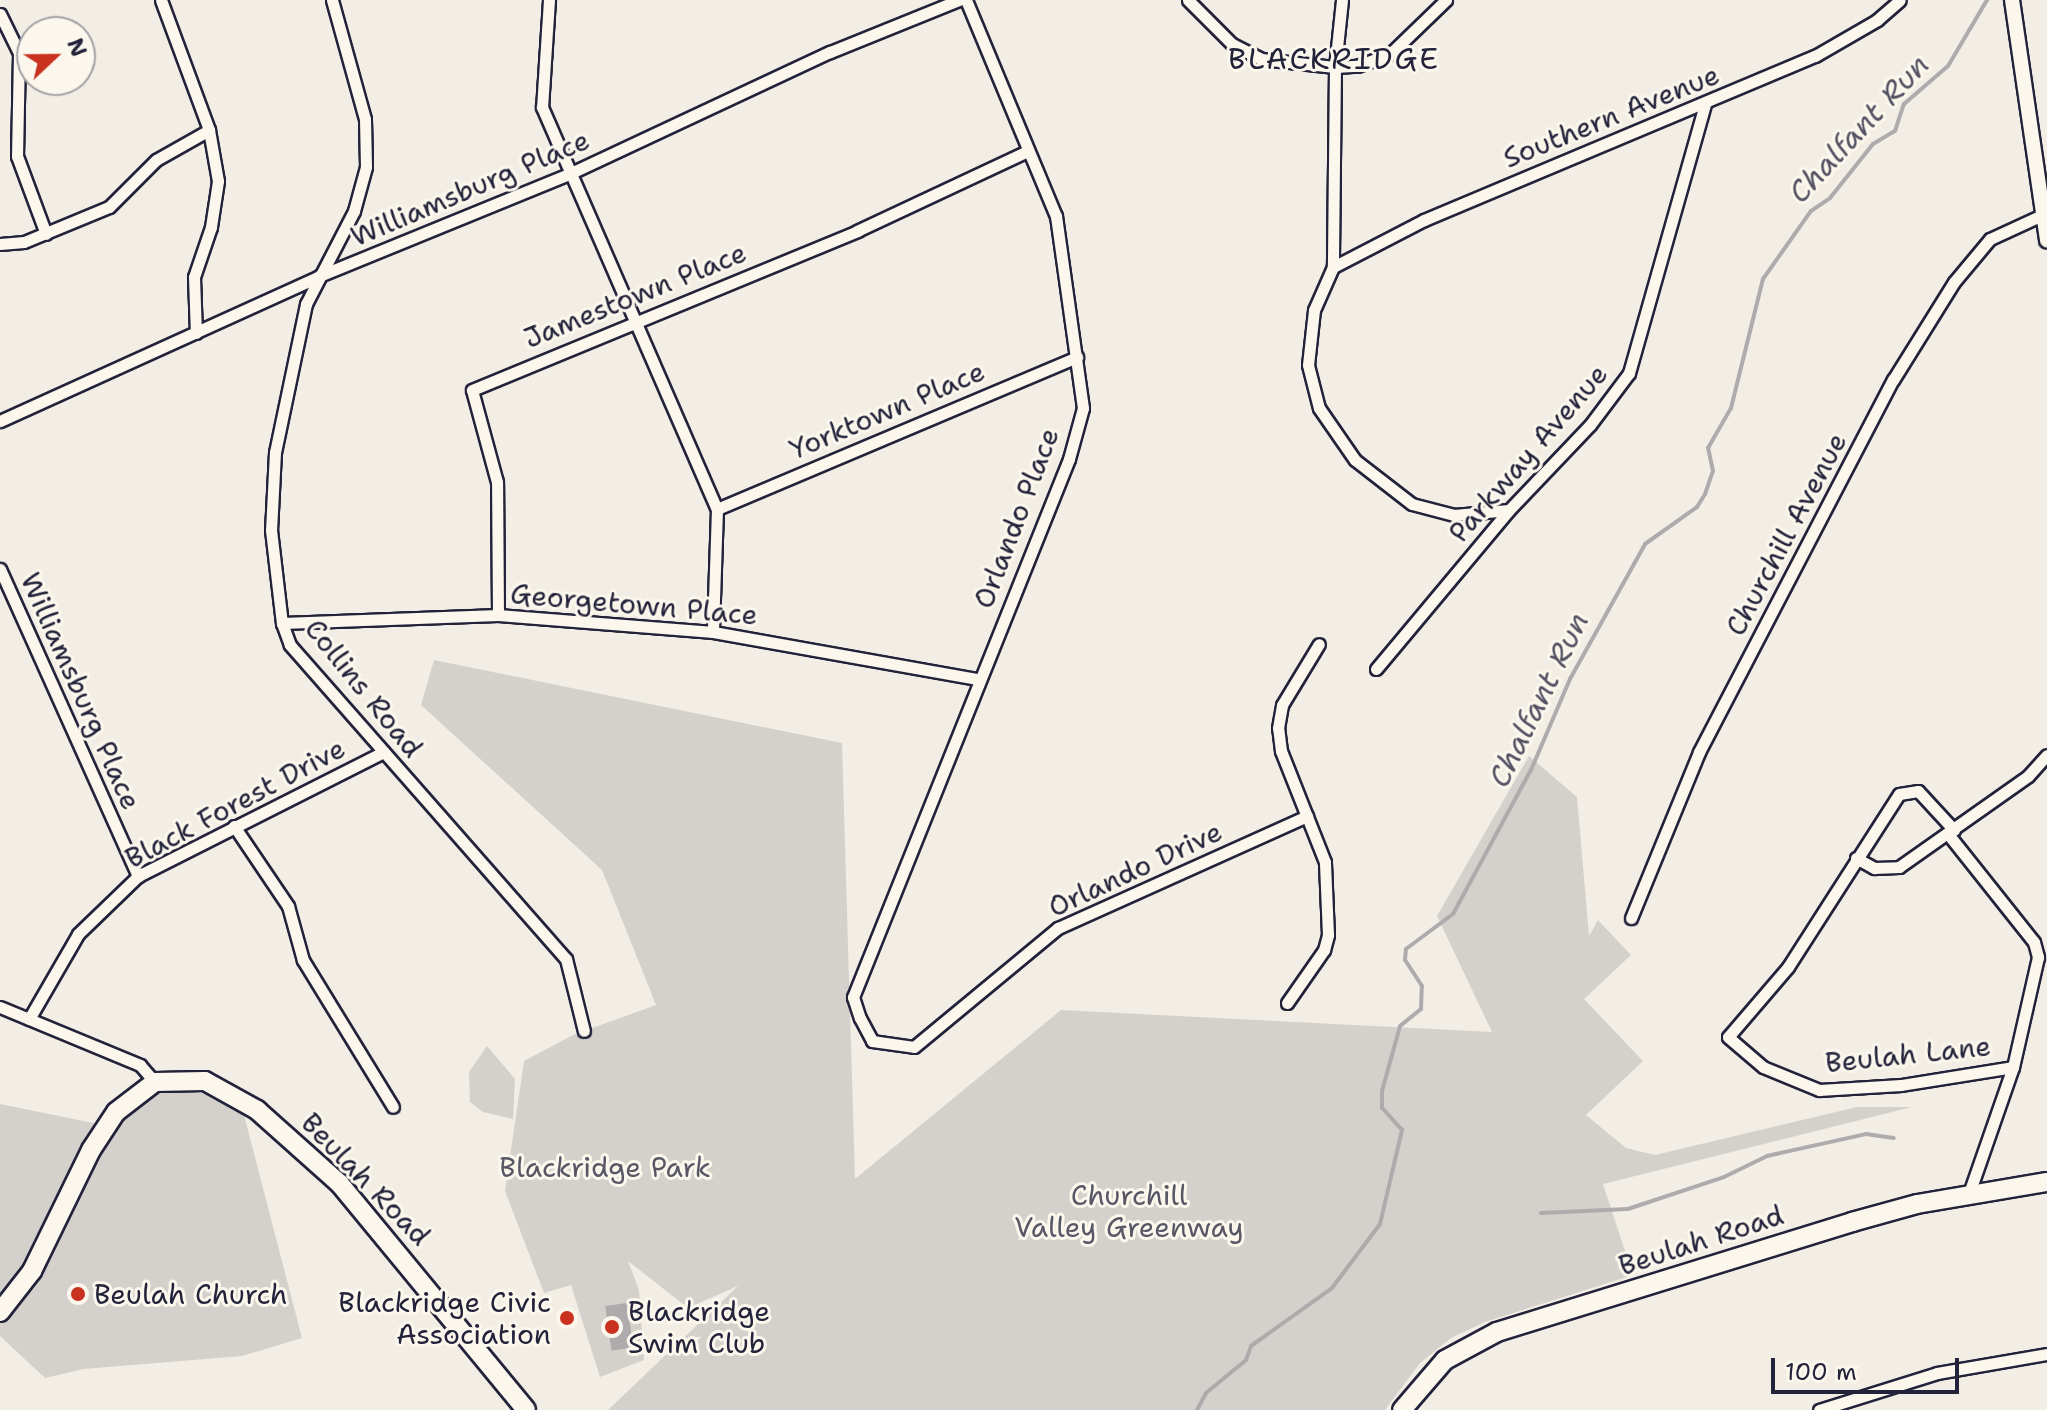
<!DOCTYPE html>
<html>
<head>
<meta charset="utf-8">
<style>
	body { margin:0 }
	#map { position:relative; width:2047px; height:1410px; overflow:hidden; background:#f2eee5; font-family:"Shantell Sans",sans-serif }
	div>[style] { position:absolute }
	.green>* { inset:0; background:#d4d1cc }
	.water>* { inset:0; background:#aeabad; transform-origin:0 0 }
	.stream>* { height:4px; margin:-2px; padding:0 2px; transform-origin:2px; border-radius:2px; background:#aeabad }
	.roads { filter:drop-shadow(2px 0 #22223b) drop-shadow(-2px 0 #22223b) drop-shadow(0 2px #22223b) drop-shadow(0 -2px #22223b) }
	.minor>* { height:11px; margin:-5.5px; padding:0 5.5px; transform-origin:5.5px; border-radius:5.5px; background:#fbf7ec }
	.tertiary>* { height:14px; margin:-7px; padding:0 7px; transform-origin:7px; border-radius:7px; background:#fbf7ec }
	.primary>* { height:18px; margin:-9px; padding:0 9px; transform-origin:9px; border-radius:9px; background:#fbf7ec }
	.dots>* { width:22px; height:22px; translate:-50% -50%; box-sizing:border-box; border:4px solid #fbf7ec; border-radius:50% }
	span { translate:-50% -50%; white-space:nowrap; text-align:center; line-height:1.15; -webkit-text-stroke:6px #fbf7ec; paint-order:stroke }
	.street-label { font-size:28px; color:#22223b }
	.park-label { font-size:28px; color:#575766 }
	.poi-label { font-size:28px; color:#22223b }
	.left { translate:0 -50%; text-align:left }
	.right { translate:-100% -50%; text-align:right }
	.neighbourhood-label { font-size:30px; color:#22223b; letter-spacing:2px }
	.water-label { font-size:30px; color:#535263; font-style:italic }
	.north { position:absolute; left:16px; top:16px; width:80px; height:80px; box-sizing:border-box; background:#fbf7ec; border:2px solid #a4a2a5; border-radius:50%; rotate:68deg; font-size:22px; font-weight:700; line-height:32px; text-align:center; color:#22223b }
	.north::after { content:''; display:block; margin:auto; width:28px; height:36px; background:#c8321e; clip-path:polygon(50% 0,100% 100%,50% 72%,0 100%) }
	.scale { position:absolute; left:1771px; top:1358px; width:188px; height:36px; box-sizing:border-box; border:4px solid #22223b; border-top:0; padding-left:10px; font-size:24px; line-height:28px; white-space:nowrap; color:#22223b; -webkit-text-stroke:6px #fbf7ec; paint-order:stroke }
</style>
</head>
<body>
<div id="map">
	<div class="green">
		<i style="clip-path:polygon(434px 660px,842px 743px,855px 1179px,1061px 1010px,1492px 1032px,1437px 916px,1529px 756px,1577px 797px,1589px 936px,1598px 920px,1631px 955px,1584px 999px,1643px 1061px,1586px 1115px,1626px 1148px,1655px 1155px,1857px 1107px,1912px 1107px,1603px 1184px,1633px 1275px,1485px 1322px,1451px 1338px,1420px 1363px,1385px 1410px,608px 1410px,738px 1286px,688px 1308px,628px 1261px,639px 1290px,644px 1360px,600px 1377px,571px 1285px,544px 1293px,505px 1191px,524px 1061px,573px 1035px,656px 1005px,602px 870px,421px 705px)"></i>
		<i style="clip-path:polygon(487px 1046px,515px 1079px,513px 1119px,483px 1112px,470px 1102px,469px 1072px)"></i>
		<i style="clip-path:polygon(176px 1087px,213px 1096px,244px 1115px,302px 1338px,242px 1356px,84px 1369px,45px 1378px,0 1336px,0 1104px,113px 1127px,143px 1099px)"></i>
	</div>
	<div class="water">
		<i style="left:627px;top:1303px;width:45px;height:22px;rotate:82deg"></i>
	</div>
	<div class="stream">
		<i style="left:1541px;top:1213px;width:87px;rotate:-2.6deg"></i>
		<i style="left:1628px;top:1209px;width:101px;rotate:-18.4deg"></i>
		<i style="left:1724px;top:1177px;width:48px;rotate:-26deg"></i>
		<i style="left:1767px;top:1156px;width:101px;rotate:-12.5deg"></i>
		<i style="left:1866px;top:1134px;width:28px;rotate:8deg"></i>
		<i style="left:1197px;top:1410px;width:19px;rotate:-62deg"></i>
		<i style="left:1206px;top:1393px;width:52px;rotate:-39.5deg"></i>
		<i style="left:1246px;top:1360px;width:15px;rotate:-70deg"></i>
		<i style="left:1251px;top:1346px;width:100px;rotate:-35.6deg"></i>
		<i style="left:1332px;top:1288px;width:80px;rotate:-53.1deg"></i>
		<i style="left:1380px;top:1224px;width:97px;rotate:-76.8deg"></i>
		<i style="left:1402px;top:1130px;width:30px;rotate:-132deg"></i>
		<i style="left:1382px;top:1108px;width:17px;rotate:-90deg"></i>
		<i style="left:1382px;top:1091px;width:67px;rotate:-74.5deg"></i>
		<i style="left:1400px;top:1026px;width:27px;rotate:-39deg"></i>
		<i style="left:1421px;top:1009px;width:23px;rotate:-88deg"></i>
		<i style="left:1422px;top:986px;width:31px;rotate:-123deg"></i>
		<i style="left:1405px;top:960px;width:11px;rotate:-85deg"></i>
		<i style="left:1406px;top:949px;width:59px;rotate:-36.7deg"></i>
		<i style="left:1453px;top:914px;width:164px;rotate:-61.6deg"></i>
		<i style="left:1531px;top:770px;width:99px;rotate:-66.8deg"></i>
		<i style="left:1570px;top:679px;width:154px;rotate:-60.9deg"></i>
		<i style="left:1645px;top:544px;width:64px;rotate:-35.4deg"></i>
		<i style="left:1697px;top:507px;width:15px;rotate:-58deg"></i>
		<i style="left:1705px;top:494px;width:24px;rotate:-71deg"></i>
		<i style="left:1713px;top:471px;width:24px;rotate:-102deg"></i>
		<i style="left:1708px;top:448px;width:46px;rotate:-60.1deg"></i>
		<i style="left:1731px;top:408px;width:133px;rotate:-76.1deg"></i>
		<i style="left:1763px;top:279px;width:83px;rotate:-54.8deg"></i>
		<i style="left:1811px;top:211px;width:23px;rotate:-34deg"></i>
		<i style="left:1830px;top:198px;width:69px;rotate:-51.5deg"></i>
		<i style="left:1873px;top:144px;width:26px;rotate:-31deg"></i>
		<i style="left:1895px;top:131px;width:28px;rotate:-72deg"></i>
		<i style="left:1904px;top:104px;width:58px;rotate:-40.8deg"></i>
		<i style="left:1948px;top:66px;width:77px;rotate:-59.4deg"></i>
	</div>
	<div class="roads">
		<div class="minor">
			<i style="left:161px;top:0;width:139px;rotate:69.7deg"></i>
			<i style="left:209px;top:130px;width:52px;rotate:80deg"></i>
			<i style="left:218px;top:181px;width:47px;rotate:98.7deg"></i>
			<i style="left:211px;top:227px;width:53px;rotate:108.8deg"></i>
			<i style="left:194px;top:277px;width:56px;rotate:88deg"></i>
			<i style="left:332px;top:0;width:123px;rotate:74.5deg"></i>
			<i style="left:365px;top:119px;width:48px;rotate:88.8deg"></i>
			<i style="left:366px;top:167px;width:46px;rotate:105.3deg"></i>
			<i style="left:354px;top:211px;width:105px;rotate:117.3deg"></i>
			<i style="left:306px;top:304px;width:151px;rotate:101.8deg"></i>
			<i style="left:275px;top:452px;width:78px;rotate:92.9deg"></i>
			<i style="left:271px;top:530px;width:94px;rotate:83.3deg"></i>
			<i style="left:282px;top:623px;width:23px;rotate:70deg"></i>
			<i style="left:290px;top:645px;width:418px;rotate:48.7deg"></i>
			<i style="left:566px;top:959px;width:74px;rotate:76deg"></i>
			<i style="left:549px;top:0;width:107px;rotate:93.7deg"></i>
			<i style="left:542px;top:107px;width:438px;rotate:66.5deg"></i>
			<i style="left:717px;top:509px;width:123px;rotate:91.9deg"></i>
			<i style="left:966px;top:0;width:234px;rotate:67.4deg"></i>
			<i style="left:1056px;top:216px;width:194px;rotate:82deg"></i>
			<i style="left:1083px;top:408px;width:53px;rotate:105.4deg"></i>
			<i style="left:1069px;top:459px;width:580px;rotate:111.87deg"></i>
			<i style="left:853px;top:997px;width:22px;rotate:72deg"></i>
			<i style="left:860px;top:1018px;width:26px;rotate:62deg"></i>
			<i style="left:872px;top:1041px;width:42px;rotate:8.1deg"></i>
			<i style="left:914px;top:1047px;width:187px;rotate:-39.6deg"></i>
			<i style="left:1058px;top:928px;width:273px;rotate:-24.2deg"></i>
			<i style="left:1188px;top:0;width:62px;rotate:45deg"></i>
			<i style="left:1232px;top:44px;width:33px;rotate:27deg"></i>
			<i style="left:1261px;top:59px;width:74px;rotate:6.2deg"></i>
			<i style="left:1335px;top:67px;width:22px;rotate:-3deg"></i>
			<i style="left:1357px;top:66px;width:35px;rotate:-20deg"></i>
			<i style="left:1390px;top:54px;width:78px;rotate:-44deg"></i>
			<i style="left:1342px;top:0;width:67px;rotate:96deg"></i>
			<i style="left:1335px;top:67px;width:200px;rotate:90.6deg"></i>
			<i style="left:1333px;top:267px;width:47px;rotate:113.8deg"></i>
			<i style="left:1314px;top:310px;width:55px;rotate:96.2deg"></i>
			<i style="left:1308px;top:365px;width:44px;rotate:75.7deg"></i>
			<i style="left:1319px;top:408px;width:63px;rotate:55.3deg"></i>
			<i style="left:1355px;top:460px;width:72px;rotate:37.7deg"></i>
			<i style="left:1412px;top:504px;width:43px;rotate:14.7deg"></i>
			<i style="left:1454px;top:515px;width:55px;rotate:-5.2deg"></i>
			<i style="left:0;top:14px;width:43px;rotate:64deg"></i>
			<i style="left:19px;top:53px;width:103px;rotate:91.1deg"></i>
			<i style="left:17px;top:156px;width:83px;rotate:69.6deg"></i>
			<i style="left:0;top:244px;width:24px;rotate:-5deg"></i>
			<i style="left:24px;top:242px;width:92px;rotate:-22.4deg"></i>
			<i style="left:109px;top:207px;width:66px;rotate:-45deg"></i>
			<i style="left:156px;top:160px;width:61px;rotate:-29.5deg"></i>
			<i style="left:1333px;top:267px;width:102px;rotate:-27.3deg"></i>
			<i style="left:1424px;top:220px;width:424px;rotate:-22.8deg"></i>
			<i style="left:1815px;top:56px;width:72px;rotate:-30.1deg"></i>
			<i style="left:1877px;top:20px;width:30px;rotate:-41deg"></i>
			<i style="left:0;top:421px;width:350px;rotate:-24.4deg"></i>
			<i style="left:319px;top:276px;width:270px;rotate:-22.2deg"></i>
			<i style="left:569px;top:174px;width:288px;rotate:-25.1deg"></i>
			<i style="left:830px;top:52px;width:139px;rotate:-22deg"></i>
			<i style="left:717px;top:509px;width:391px;rotate:-22.9deg"></i>
			<i style="left:0;top:569px;width:337px;rotate:65.8deg"></i>
			<i style="left:498px;top:615px;width:133px;rotate:-90.4deg"></i>
			<i style="left:497px;top:482px;width:95px;rotate:-105.2deg"></i>
			<i style="left:472px;top:390px;width:417px;rotate:-22.4deg"></i>
			<i style="left:857px;top:231px;width:187px;rotate:-25.1deg"></i>
			<i style="left:282px;top:623px;width:216px;rotate:-2.1deg"></i>
			<i style="left:498px;top:615px;width:216px;rotate:4.5deg"></i>
			<i style="left:713px;top:632px;width:269px;rotate:10.1deg"></i>
			<i style="left:1376px;top:669px;width:207px;rotate:-50.1deg"></i>
			<i style="left:1509px;top:510px;width:117px;rotate:-46.4deg"></i>
			<i style="left:1590px;top:425px;width:65px;rotate:-53.1deg"></i>
			<i style="left:1629px;top:373px;width:280px;rotate:-74.2deg"></i>
			<i style="left:234px;top:826px;width:97px;rotate:56deg"></i>
			<i style="left:288px;top:906px;width:56px;rotate:74.5deg"></i>
			<i style="left:303px;top:960px;width:172px;rotate:58.5deg"></i>
			<i style="left:1954px;top:830px;width:53px;rotate:-132.7deg"></i>
			<i style="left:1918px;top:791px;width:19px;rotate:171deg"></i>
			<i style="left:1899px;top:794px;width:206px;rotate:122.7deg"></i>
			<i style="left:1788px;top:967px;width:92px;rotate:130.6deg"></i>
			<i style="left:1728px;top:1037px;width:46px;rotate:40.6deg"></i>
			<i style="left:1763px;top:1067px;width:61px;rotate:22.3deg"></i>
			<i style="left:1819px;top:1090px;width:82px;rotate:-3.5deg"></i>
			<i style="left:1901px;top:1085px;width:113px;rotate:-9.1deg"></i>
			<i style="left:1948px;top:834px;width:138px;rotate:51.5deg"></i>
			<i style="left:2034px;top:942px;width:16px;rotate:75deg"></i>
			<i style="left:2038px;top:957px;width:113px;rotate:102.8deg"></i>
			<i style="left:2013px;top:1067px;width:137px;rotate:109.2deg"></i>
			<i style="left:1856px;top:858px;width:21px;rotate:29deg"></i>
			<i style="left:1874px;top:868px;width:25px;rotate:-2deg"></i>
			<i style="left:1899px;top:867px;width:158px;rotate:-35.2deg"></i>
			<i style="left:2028px;top:776px;width:28px;rotate:-48deg"></i>
			<i style="left:1631px;top:918px;width:179px;rotate:-67.7deg"></i>
			<i style="left:1699px;top:752px;width:420px;rotate:-62.5deg"></i>
			<i style="left:1893px;top:380px;width:115px;rotate:-58.1deg"></i>
			<i style="left:1954px;top:282px;width:56px;rotate:-50.1deg"></i>
			<i style="left:1990px;top:239px;width:55px;rotate:-24.7deg"></i>
			<i style="left:1287px;top:1003px;width:65px;rotate:-55.1deg"></i>
			<i style="left:1324px;top:950px;width:16px;rotate:-75deg"></i>
			<i style="left:1328px;top:935px;width:73px;rotate:-92.4deg"></i>
			<i style="left:1325px;top:862px;width:119px;rotate:-111.6deg"></i>
			<i style="left:1281px;top:751px;width:23px;rotate:-97deg"></i>
			<i style="left:1278px;top:728px;width:23px;rotate:-80deg"></i>
			<i style="left:1282px;top:705px;width:71px;rotate:-58.8deg"></i>
			<i style="left:0;top:1007px;width:152px;rotate:22.5deg"></i>
			<i style="left:140px;top:1065px;width:23px;rotate:49deg"></i>
			<i style="left:29px;top:1019px;width:98px;rotate:-60deg"></i>
			<i style="left:78px;top:934px;width:83px;rotate:-44deg"></i>
			<i style="left:138px;top:876px;width:275px;rotate:-26.8deg"></i>
			<i style="left:1819px;top:1410px;width:124px;rotate:-17.4deg"></i>
			<i style="left:1937px;top:1373px;width:112px;rotate:-9.8deg"></i>
		</div>
		<div class="tertiary">
			<i style="left:2012px;top:0;width:243px;rotate:81.7deg"></i>
		</div>
		<div class="primary">
			<i style="left:0;top:1312px;width:52px;rotate:-52deg"></i>
			<i style="left:32px;top:1271px;width:135px;rotate:-64deg"></i>
			<i style="left:91px;top:1150px;width:45px;rotate:-56.7deg"></i>
			<i style="left:116px;top:1112px;width:49px;rotate:-37.6deg"></i>
			<i style="left:155px;top:1082px;width:50px;rotate:-1.1deg"></i>
			<i style="left:205px;top:1081px;width:60px;rotate:29.1deg"></i>
			<i style="left:257px;top:1110px;width:110px;rotate:41.7deg"></i>
			<i style="left:339px;top:1183px;width:294px;rotate:50.5deg"></i>
			<i style="left:1402px;top:1410px;width:66px;rotate:-49.3deg"></i>
			<i style="left:1445px;top:1360px;width:59px;rotate:-28.3deg"></i>
			<i style="left:1497px;top:1332px;width:372px;rotate:-17.2deg"></i>
			<i style="left:1852px;top:1222px;width:67px;rotate:-15.5deg"></i>
			<i style="left:1917px;top:1204px;width:132px;rotate:-9.6deg"></i>
		</div>
	</div>
	<div class="dots">
		<i style="left:78px;top:1294px;background:#c8321e"></i>
		<i style="left:567px;top:1318px;background:#c8321e"></i>
		<i style="left:612px;top:1327px;background:#c8321e"></i>
	</div>
	<div class="street-label">
		<span style="left:1611px;top:116px;rotate:-22deg">Southern Avenue</span>
		<span style="left:470px;top:188px;rotate:-23deg">Williamsburg Place</span>
		<span style="left:635px;top:295px;rotate:-22deg">Jamestown Place</span>
		<span style="left:887px;top:410px;rotate:-23deg">Yorktown Place</span>
		<span style="left:1528px;top:453px;rotate:-49deg">Parkway Avenue</span>
		<span style="left:1016px;top:518px;rotate:-69deg">Orlando Place</span>
		<span style="left:1786px;top:534px;rotate:-62deg">Churchill Avenue</span>
		<span style="left:634px;top:604px;rotate:5deg">Georgetown Place</span>
		<span style="left:364px;top:688px;rotate:51deg">Collins Road</span>
		<span style="left:81px;top:691px;rotate:66deg">Williamsburg Place</span>
		<span style="left:235px;top:803px;rotate:-28deg">Black Forest Drive</span>
		<span style="left:1135px;top:869px;rotate:-25deg">Orlando Drive</span>
		<span style="left:1908px;top:1054px;rotate:-6deg">Beulah Lane</span>
		<span style="left:366px;top:1179px;rotate:46deg">Beulah Road</span>
		<span style="left:1701px;top:1240px;rotate:-18deg">Beulah Road</span>
	</div>
	<div class="park-label">
		<span style="left:605px;top:1167px">Blackridge Park</span>
		<span style="left:1129px;top:1211px">Churchill<br>Valley Greenway</span>
	</div>
	<div class="poi-label">
		<span class="left" style="left:94px;top:1294px">Beulah Church</span>
		<span class="right" style="left:551px;top:1318px">Blackridge Civic<br>Association</span>
		<span class="left" style="left:628px;top:1327px">Blackridge<br>Swim Club</span>
	</div>
	<div class="neighbourhood-label">
		<span style="left:1334px;top:59px">BLACKRIDGE</span>
	</div>
	<div class="water-label">
		<span style="left:1859px;top:129px;rotate:-47deg">Chalfant Run</span>
		<span style="left:1539px;top:700px;rotate:-64deg">Chalfant Run</span>
	</div>
	<div class="north">N</div>
	<div class="scale">100 m</div>
</div>
</body>
</html>
